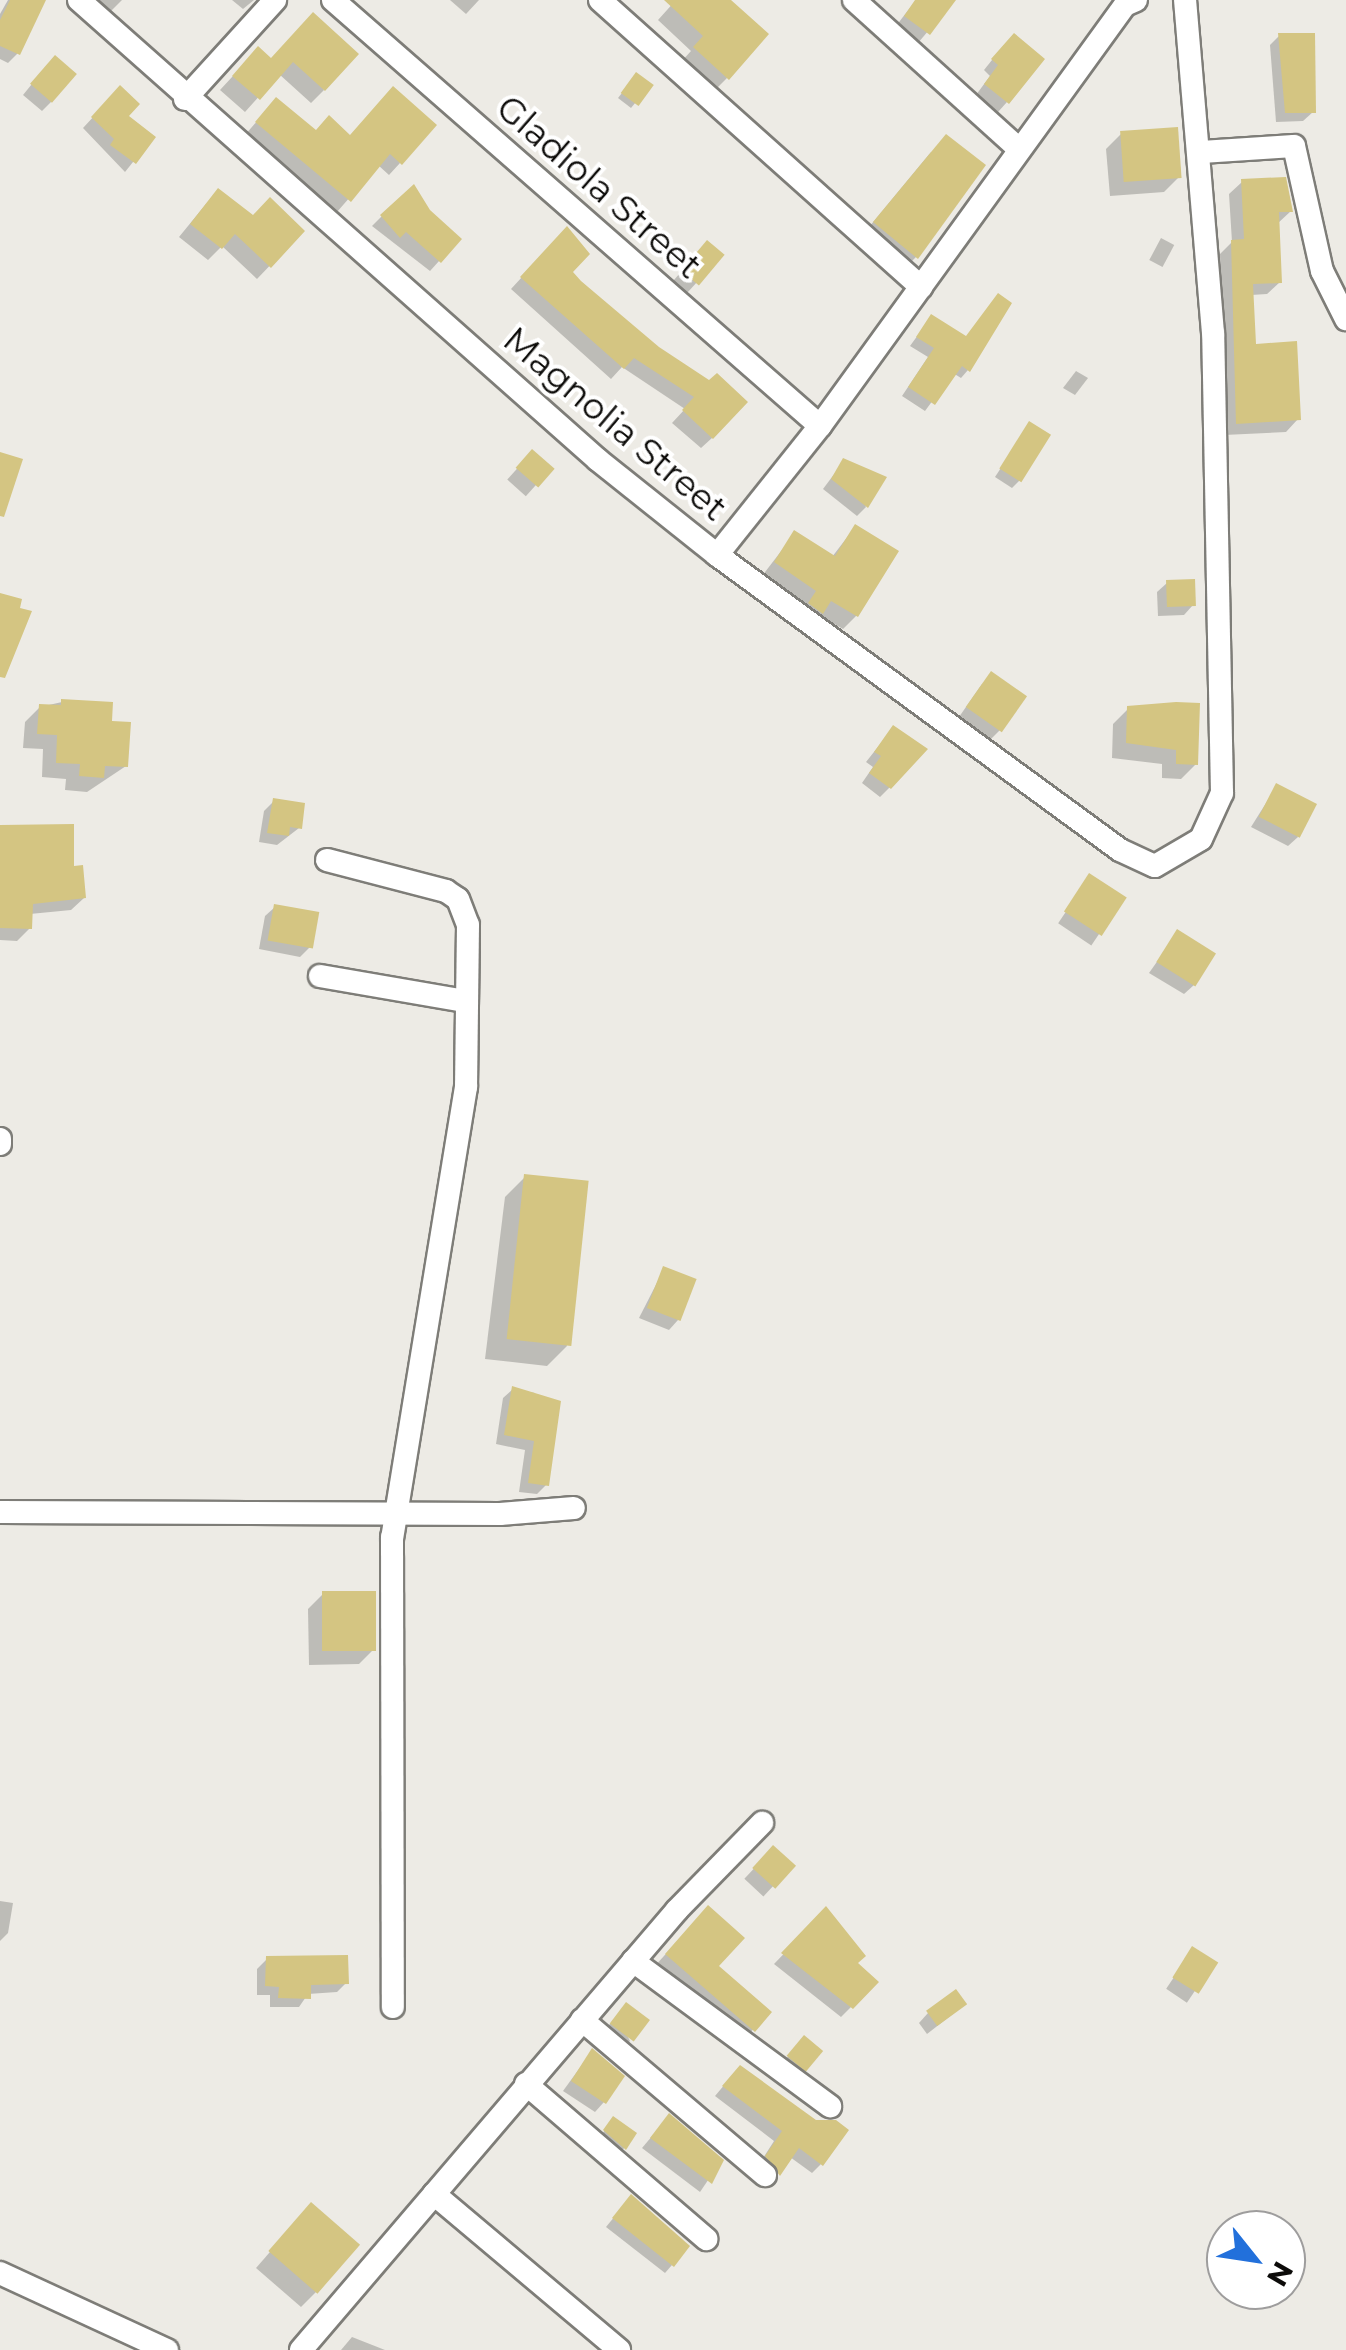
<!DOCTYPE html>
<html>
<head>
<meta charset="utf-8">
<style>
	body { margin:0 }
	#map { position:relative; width:1346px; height:2350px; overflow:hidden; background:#edebe5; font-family:Montserrat,sans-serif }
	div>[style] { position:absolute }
	.shadow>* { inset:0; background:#0003; transform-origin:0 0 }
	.building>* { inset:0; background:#d4c582; transform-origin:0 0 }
	.roads { filter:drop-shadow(2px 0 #7e7d78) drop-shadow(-2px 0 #7e7d78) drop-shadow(0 2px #7e7d78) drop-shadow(0 -2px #7e7d78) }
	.street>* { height:22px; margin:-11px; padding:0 11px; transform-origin:11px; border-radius:11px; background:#fff }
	span { translate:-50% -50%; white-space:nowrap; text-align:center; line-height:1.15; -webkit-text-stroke:8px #fff; paint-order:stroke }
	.street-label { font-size:35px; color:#0c0b09 }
	.north { position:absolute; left:1206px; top:2210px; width:100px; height:100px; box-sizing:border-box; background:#fff; border:2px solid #9e9d9d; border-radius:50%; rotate:120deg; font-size:28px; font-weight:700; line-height:40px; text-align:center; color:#0c0b09 }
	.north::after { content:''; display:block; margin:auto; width:35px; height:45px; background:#2270db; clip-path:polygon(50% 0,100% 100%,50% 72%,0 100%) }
</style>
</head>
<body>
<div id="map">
	<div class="shadow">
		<i style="clip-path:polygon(8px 0,32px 0,17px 54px,8px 63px,0 59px,0 14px)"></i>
		<i style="clip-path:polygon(94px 0,122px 0,109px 13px)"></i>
		<i style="clip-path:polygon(232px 0,254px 0,243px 9px)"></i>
		<i style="clip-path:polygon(450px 0,479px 0,466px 14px)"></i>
		<i style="clip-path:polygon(676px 0,721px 0,727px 78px,714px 91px,681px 62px,691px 51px,658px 20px)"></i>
		<i style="clip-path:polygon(916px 0,950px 5px,918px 43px,896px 26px)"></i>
		<i style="clip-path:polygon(300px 29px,324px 90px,311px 103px,279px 74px,245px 112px,220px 90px,245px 63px,271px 61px)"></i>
		<i style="clip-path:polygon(1279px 36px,1313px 112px,1303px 121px,1276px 122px,1270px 45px)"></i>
		<i style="clip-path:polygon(1004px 45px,1007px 102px,998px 112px,976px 95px,990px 76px,984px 70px)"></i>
		<i style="clip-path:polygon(45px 68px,52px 101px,42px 111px,23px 95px)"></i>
		<i style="clip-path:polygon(633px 79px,650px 85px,631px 108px,618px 98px)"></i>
		<i style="clip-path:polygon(120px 88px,125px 117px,153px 137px,125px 172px,83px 128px)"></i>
		<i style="clip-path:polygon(382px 101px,400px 163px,389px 175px,378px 165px,337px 212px,245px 135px,265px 112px,315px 133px,349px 137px)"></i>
		<i style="clip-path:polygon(1121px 134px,1179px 177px,1164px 192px,1110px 196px,1106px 149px)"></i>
		<i style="clip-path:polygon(931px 152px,916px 257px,901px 272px,860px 238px)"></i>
		<i style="clip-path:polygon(1242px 182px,1291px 211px,1277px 224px,1280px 282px,1267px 294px,1251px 295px,1254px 346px,1298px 419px,1286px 432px,1224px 435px,1220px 254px,1232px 242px,1229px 194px)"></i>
		<i style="clip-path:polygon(206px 204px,252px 218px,302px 232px,257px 279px,222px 246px,208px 260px,179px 237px)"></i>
		<i style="clip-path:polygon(428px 212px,459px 239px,430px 271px,372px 226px,382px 216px)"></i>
		<i style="left:1161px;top:238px;width:15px;height:25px;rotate:28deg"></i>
		<i style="clip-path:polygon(556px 240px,570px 272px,658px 349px,709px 383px,712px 438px,701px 448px,672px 423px,685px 409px,622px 367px,611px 379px,511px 289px)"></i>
		<i style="clip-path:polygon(698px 253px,721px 256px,687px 293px,673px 281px)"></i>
		<i style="clip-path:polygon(931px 317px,968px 370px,961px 378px,953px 373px,925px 411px,902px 396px,928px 357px,910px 346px)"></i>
		<i style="clip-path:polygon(1076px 371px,1088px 378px,1075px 395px,1063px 388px)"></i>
		<i style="clip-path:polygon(1029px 425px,1019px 481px,1012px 488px,995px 477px)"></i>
		<i style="left:532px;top:452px;width:25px;height:37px;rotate:42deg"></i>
		<i style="clip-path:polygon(844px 461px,866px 507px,857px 516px,823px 489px)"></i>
		<i style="clip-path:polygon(855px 527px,856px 616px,843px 629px,819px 615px,808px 626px,762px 576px,795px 533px,832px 557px)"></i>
		<i style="clip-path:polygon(1167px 583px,1193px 605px,1184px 615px,1158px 616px,1157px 592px)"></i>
		<i style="clip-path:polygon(982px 684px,1000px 730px,990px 740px,959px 717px)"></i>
		<i style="clip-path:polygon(62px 702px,109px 724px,126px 766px,87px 792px,65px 790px,66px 779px,42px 777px,43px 749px,23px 748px,25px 722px,40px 707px)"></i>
		<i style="clip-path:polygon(1128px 709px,1196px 764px,1181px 779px,1162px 778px,1162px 764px,1112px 758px,1113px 724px)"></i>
		<i style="clip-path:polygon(893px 728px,890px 787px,880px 797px,862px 783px,873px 767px,866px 762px)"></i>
		<i style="clip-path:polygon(1276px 787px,1298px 837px,1288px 846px,1251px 827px)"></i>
		<i style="clip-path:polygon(274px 801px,299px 828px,277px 845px,259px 842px,264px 811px)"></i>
		<i style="clip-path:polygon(0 828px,72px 869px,84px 898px,71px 910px,30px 914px,30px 928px,17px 941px,0 940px)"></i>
		<i style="left:1090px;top:876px;width:40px;height:57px;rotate:34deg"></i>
		<i style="clip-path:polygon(275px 907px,310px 947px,300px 957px,259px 949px,265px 916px)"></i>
		<i style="clip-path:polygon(1178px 932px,1194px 985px,1184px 994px,1149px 973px)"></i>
		<i style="clip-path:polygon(525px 1177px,567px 1346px,547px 1366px,485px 1359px,505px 1197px)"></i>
		<i style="clip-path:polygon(664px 1269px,678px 1320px,669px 1330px,639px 1318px)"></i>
		<i style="clip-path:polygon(513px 1389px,535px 1393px,547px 1484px,537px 1494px,519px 1492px,525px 1450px,496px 1444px,503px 1398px)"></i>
		<i style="clip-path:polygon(323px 1594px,374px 1649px,359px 1664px,309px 1665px,308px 1609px)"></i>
		<i style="left:773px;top:1848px;width:26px;height:42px;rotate:43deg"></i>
		<i style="clip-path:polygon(0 1901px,13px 1903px,8px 1933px,0 1941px)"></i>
		<i style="clip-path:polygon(826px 1910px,855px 1963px,875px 1983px,841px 2017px,774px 1964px)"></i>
		<i style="clip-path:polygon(695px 1922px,716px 1967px,769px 2012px,740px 2044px,653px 1968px)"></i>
		<i style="left:1193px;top:1949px;width:25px;height:48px;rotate:34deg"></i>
		<i style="clip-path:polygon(267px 1959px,346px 1983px,337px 1992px,308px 1994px,299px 2007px,270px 2007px,270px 1995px,257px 1995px,257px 1969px)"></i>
		<i style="clip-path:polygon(928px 2013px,954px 2013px,927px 2034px,919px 2023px)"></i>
		<i style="clip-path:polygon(617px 2015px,630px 2041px,621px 2050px,602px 2034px)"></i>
		<i style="clip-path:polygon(795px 2048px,805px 2069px,796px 2079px,780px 2066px)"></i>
		<i style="clip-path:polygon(592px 2051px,604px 2102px,595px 2112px,563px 2091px)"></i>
		<i style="clip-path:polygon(731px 2077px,821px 2164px,812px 2173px,790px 2157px,769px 2183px,758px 2166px,774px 2141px,715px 2096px)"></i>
		<i style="clip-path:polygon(669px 2116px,721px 2161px,700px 2192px,642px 2148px)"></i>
		<i style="left:613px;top:2119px;width:26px;height:28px;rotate:36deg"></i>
		<i style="clip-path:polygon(624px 2205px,672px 2265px,665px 2273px,606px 2227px)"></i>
		<i style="clip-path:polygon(297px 2221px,316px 2292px,301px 2307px,256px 2268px)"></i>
		<i style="clip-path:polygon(352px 2337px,385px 2350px,341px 2350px)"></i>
	</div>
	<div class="building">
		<i style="clip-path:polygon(10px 0,46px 0,20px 55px,0 46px,0 20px)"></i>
		<i style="clip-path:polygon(664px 0,731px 0,769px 34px,729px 80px,693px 47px,703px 36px)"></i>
		<i style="clip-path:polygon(915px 0,956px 0,930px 35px,904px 16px)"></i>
		<i style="clip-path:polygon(313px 12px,359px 54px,325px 91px,293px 62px,260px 100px,232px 76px,258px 46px,271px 58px)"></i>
		<i style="clip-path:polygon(1014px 33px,1045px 59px,1009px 104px,984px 84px,998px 65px,991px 59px)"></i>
		<i style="clip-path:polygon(1278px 33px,1315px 33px,1316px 113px,1285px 113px)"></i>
		<i style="left:55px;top:55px;width:29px;height:38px;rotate:41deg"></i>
		<i style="left:636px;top:72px;width:22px;height:26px;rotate:36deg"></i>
		<i style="clip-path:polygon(120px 85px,140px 104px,129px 116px,156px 137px,136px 164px,110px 145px,114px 139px,91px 117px)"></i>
		<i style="clip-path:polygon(393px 86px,437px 125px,402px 165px,390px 154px,351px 202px,255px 122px,276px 97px,316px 130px,329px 115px,350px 135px)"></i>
		<i style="left:1178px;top:127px;width:51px;height:58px;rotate:86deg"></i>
		<i style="clip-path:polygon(946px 134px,986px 165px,918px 259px,873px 222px)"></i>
		<i style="clip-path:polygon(1286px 177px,1293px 212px,1279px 212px,1282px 283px,1253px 284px,1256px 344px,1297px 341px,1301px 420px,1236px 424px,1231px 240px,1244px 239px,1241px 179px)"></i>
		<i style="clip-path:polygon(414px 184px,430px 210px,462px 239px,441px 263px,406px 232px,400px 238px,380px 215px)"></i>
		<i style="clip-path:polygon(218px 188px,253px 215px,270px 197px,305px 231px,271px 268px,235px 234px,222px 249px,190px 224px)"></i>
		<i style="clip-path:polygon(567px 226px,590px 254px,573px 272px,581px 281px,659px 347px,709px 380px,717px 373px,748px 402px,713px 439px,682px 410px,694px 397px,634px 358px,624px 369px,520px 277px)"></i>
		<i style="left:707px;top:240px;width:23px;height:40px;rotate:40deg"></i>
		<i style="clip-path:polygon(998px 293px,1012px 303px,970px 372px,962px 366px,935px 405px,908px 387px,934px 348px,916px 337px,931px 314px,966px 336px)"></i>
		<i style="left:1029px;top:421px;width:26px;height:56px;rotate:32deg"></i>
		<i style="left:532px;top:449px;width:30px;height:25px;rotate:41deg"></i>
		<i style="clip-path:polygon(0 452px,23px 459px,4px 517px,0 516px)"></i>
		<i style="clip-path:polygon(843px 458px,887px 477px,868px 508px,831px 479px)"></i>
		<i style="clip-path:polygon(855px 524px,899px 551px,858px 617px,831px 601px,823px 614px,808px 603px,816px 591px,774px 562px,794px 530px,835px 556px)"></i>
		<i style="left:1195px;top:579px;width:27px;height:29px;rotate:88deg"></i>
		<i style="clip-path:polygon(0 593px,22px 599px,20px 608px,32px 611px,5px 678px,0 677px)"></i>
		<i style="left:991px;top:671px;width:44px;height:44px;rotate:35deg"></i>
		<i style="clip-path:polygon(61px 699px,113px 702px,112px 721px,131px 722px,128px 767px,105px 766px,104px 778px,79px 776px,80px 764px,56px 763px,57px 735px,37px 734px,39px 704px,61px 705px)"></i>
		<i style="clip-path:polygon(1176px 702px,1200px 703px,1198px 765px,1176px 764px,1176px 750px,1126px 743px,1127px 706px)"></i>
		<i style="clip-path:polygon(893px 725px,928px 749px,891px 789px,869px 773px,881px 756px,874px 752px)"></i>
		<i style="left:1276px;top:783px;width:46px;height:38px;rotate:27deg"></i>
		<i style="clip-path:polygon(273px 798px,305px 803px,302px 829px,290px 827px,289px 836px,267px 833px)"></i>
		<i style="clip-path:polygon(74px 824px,74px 866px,83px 865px,86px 898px,33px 904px,32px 929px,0 928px,0 825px)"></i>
		<i style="left:1089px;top:873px;width:45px;height:46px;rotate:33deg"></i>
		<i style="left:274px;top:904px;width:46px;height:37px;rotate:10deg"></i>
		<i style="left:1177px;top:929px;width:46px;height:39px;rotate:32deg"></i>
		<i style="left:524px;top:1174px;width:65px;height:166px;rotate:6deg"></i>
		<i style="left:663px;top:1266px;width:36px;height:45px;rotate:21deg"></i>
		<i style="clip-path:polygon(512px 1386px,561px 1401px,549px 1486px,528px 1483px,534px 1441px,504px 1435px)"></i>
		<i style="left:322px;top:1591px;width:54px;height:60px"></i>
		<i style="left:773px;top:1845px;width:31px;height:31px;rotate:42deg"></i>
		<i style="clip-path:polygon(708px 1905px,745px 1938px,719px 1966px,772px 2012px,755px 2032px,665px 1954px)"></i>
		<i style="clip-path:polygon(826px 1906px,866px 1956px,858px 1963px,879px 1982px,853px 2009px,781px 1953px)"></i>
		<i style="left:1192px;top:1946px;width:31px;height:37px;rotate:32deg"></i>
		<i style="clip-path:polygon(348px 1955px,349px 1984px,311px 1985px,311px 1999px,278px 1998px,279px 1987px,265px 1986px,266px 1956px)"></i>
		<i style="left:956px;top:1989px;width:19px;height:37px;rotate:54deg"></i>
		<i style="left:626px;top:2002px;width:30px;height:27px;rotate:37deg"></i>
		<i style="left:804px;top:2035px;width:25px;height:27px;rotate:40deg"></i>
		<i style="clip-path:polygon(592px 2048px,625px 2076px,606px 2104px,571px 2081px)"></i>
		<i style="clip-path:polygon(740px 2065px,816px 2120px,836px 2120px,849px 2130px,823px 2166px,799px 2148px,780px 2176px,765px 2156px,782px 2131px,722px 2086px)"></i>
		<i style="clip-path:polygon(669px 2113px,724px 2160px,712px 2184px,650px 2138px)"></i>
		<i style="clip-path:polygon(613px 2116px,637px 2133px,626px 2150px,603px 2130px)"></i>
		<i style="clip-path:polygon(631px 2194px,690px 2246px,674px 2267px,612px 2218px)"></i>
		<i style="left:311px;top:2202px;width:65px;height:65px;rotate:41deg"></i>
	</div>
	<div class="roads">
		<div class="street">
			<i style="left:79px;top:0;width:694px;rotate:41.55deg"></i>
			<i style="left:598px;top:460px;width:152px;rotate:38.6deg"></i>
			<i style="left:717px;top:555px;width:499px;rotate:36.2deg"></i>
			<i style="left:1120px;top:850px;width:38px;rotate:25deg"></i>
			<i style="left:1155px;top:866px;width:53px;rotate:-30.4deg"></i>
			<i style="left:1201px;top:839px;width:51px;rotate:-65.5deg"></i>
			<i style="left:1222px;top:793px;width:460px;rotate:-91.1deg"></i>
			<i style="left:1213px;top:333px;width:334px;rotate:-94.8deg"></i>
			<i style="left:333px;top:0;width:647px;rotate:41.18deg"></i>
			<i style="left:600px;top:0;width:431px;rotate:41.8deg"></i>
			<i style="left:854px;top:0;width:222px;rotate:42.1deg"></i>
			<i style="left:185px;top:99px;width:134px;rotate:-47.7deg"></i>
			<i style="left:1201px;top:152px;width:93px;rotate:-3.7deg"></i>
			<i style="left:1294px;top:146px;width:128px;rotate:77.4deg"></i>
			<i style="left:1322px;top:271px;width:54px;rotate:63.4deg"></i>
			<i style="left:717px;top:555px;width:165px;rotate:-51.4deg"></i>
			<i style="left:820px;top:426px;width:520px;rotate:-54.08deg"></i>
			<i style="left:1125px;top:5px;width:12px;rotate:-24deg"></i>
			<i style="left:327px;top:860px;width:123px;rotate:14.6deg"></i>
			<i style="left:446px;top:891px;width:14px;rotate:34deg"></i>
			<i style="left:458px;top:899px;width:28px;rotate:69deg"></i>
			<i style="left:468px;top:925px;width:162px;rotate:90.7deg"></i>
			<i style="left:466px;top:1087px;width:456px;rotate:99.3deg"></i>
			<i style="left:392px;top:1537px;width:470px;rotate:89.9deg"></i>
			<i style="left:320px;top:976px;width:147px;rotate:9.8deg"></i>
			<i style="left:0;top:1139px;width:5px;rotate:90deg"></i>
			<i style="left:0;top:1512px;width:500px;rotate:0.23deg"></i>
			<i style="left:500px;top:1514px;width:74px;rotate:-4.6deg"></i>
			<i style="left:633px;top:1961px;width:245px;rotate:36.4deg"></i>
			<i style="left:582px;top:2020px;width:240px;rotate:40.3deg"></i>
			<i style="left:526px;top:2084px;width:238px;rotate:40.7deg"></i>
			<i style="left:434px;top:2194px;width:242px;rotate:40.1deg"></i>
			<i style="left:0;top:2273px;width:184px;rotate:24.8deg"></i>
			<i style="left:301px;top:2350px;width:579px;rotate:-49.48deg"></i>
			<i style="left:677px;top:1910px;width:122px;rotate:-45.7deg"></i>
		</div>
	</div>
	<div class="street-label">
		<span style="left:599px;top:187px;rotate:41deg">Gladiola Street</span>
		<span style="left:615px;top:424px;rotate:40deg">Magnolia Street</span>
	</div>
	<div class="north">N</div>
</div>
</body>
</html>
